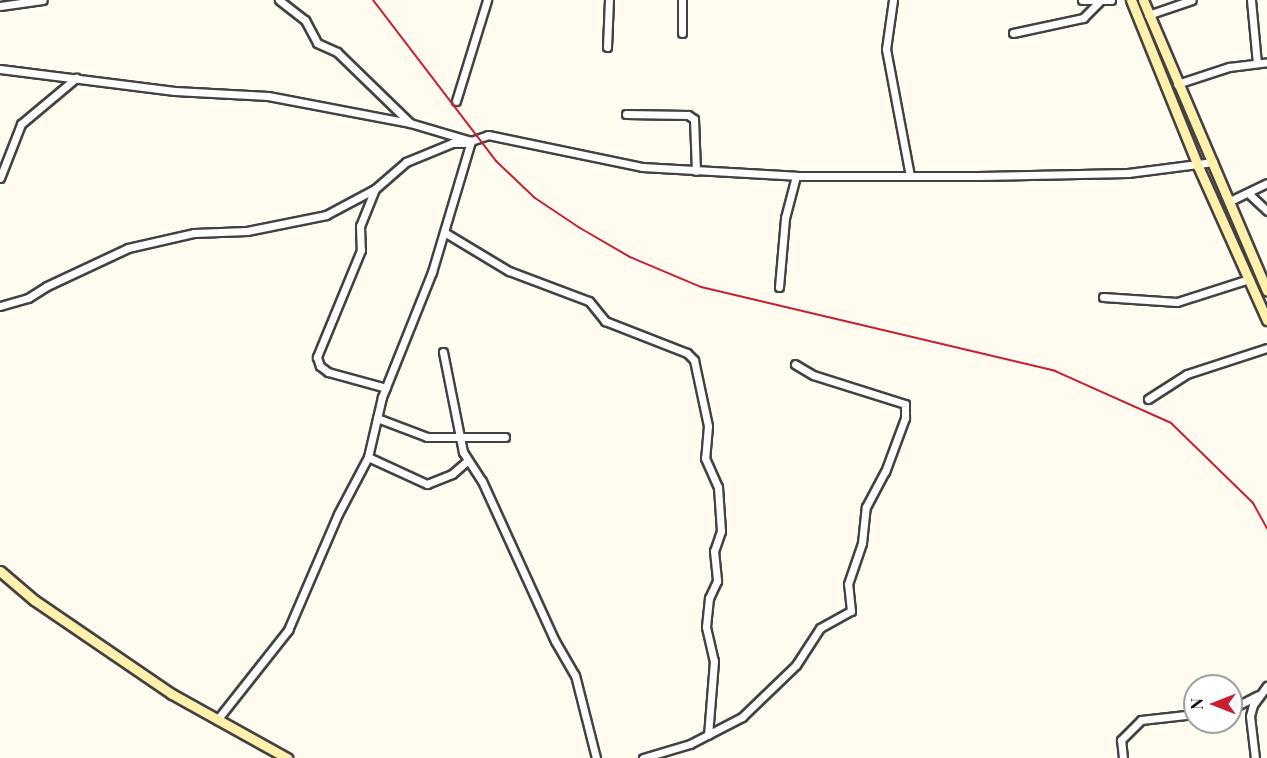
<!DOCTYPE html>
<html>
<head>
<meta charset="utf-8">
<style>
	body { margin:0 }
	#map { position:relative; width:1267px; height:758px; overflow:hidden; background:#fffbf1; font-family:"Playfair Display",serif }
	div>[style] { position:absolute }
	.roads { filter:drop-shadow(2px 0 #424242) drop-shadow(-2px 0 #424242) drop-shadow(0 2px #424242) drop-shadow(0 -2px #424242) }
	.street>* { height:7px; margin:-3.5px; padding:0 3.5px; transform-origin:3.5px; border-radius:3.5px; background:#fff }
	.secondary>* { height:9px; margin:-4.5px; padding:0 4.5px; transform-origin:4.5px; border-radius:4.5px; background:#fff1ac }
	.rail>* { height:2px; margin:-1px; padding:0 1px; transform-origin:1px; border-radius:1px; background:#c62031 }
	span { translate:-50% -50%; white-space:nowrap; text-align:center; line-height:1.15; -webkit-text-stroke:6px #fff; paint-order:stroke }
	.north { position:absolute; left:1183px; top:674px; width:60px; height:60px; box-sizing:border-box; background:#fff; border:2px solid #9f9f9f; border-radius:50%; rotate:270deg; font-size:16px; font-weight:700; line-height:24px; text-align:center; color:#0f0f0f }
	.north::after { content:''; display:block; margin:auto; width:21px; height:27px; background:#c62031; clip-path:polygon(50% 0,100% 100%,50% 72%,0 100%) }
</style>
</head>
<body>
<div id="map">
	<div class="roads">
		<div class="street">
			<i style="left:279px;top:0;width:33px;rotate:38deg"></i>
			<i style="left:305px;top:20px;width:26px;rotate:62deg"></i>
			<i style="left:317px;top:43px;width:22px;rotate:24deg"></i>
			<i style="left:337px;top:52px;width:102px;rotate:44.2deg"></i>
			<i style="left:893px;top:0;width:49px;rotate:98.1deg"></i>
			<i style="left:886px;top:49px;width:129px;rotate:79.3deg"></i>
			<i style="left:1082px;top:0;width:29px"></i>
			<i style="left:1251px;top:0;width:63px;rotate:84.6deg"></i>
			<i style="left:0;top:6px;width:43px;rotate:-7.9deg"></i>
			<i style="left:1148px;top:15px;width:46px;rotate:-18.8deg"></i>
			<i style="left:682px;top:33px;width:33px;rotate:-90deg"></i>
			<i style="left:1013px;top:33px;width:72px;rotate:-12.1deg"></i>
			<i style="left:1083px;top:18px;width:23px;rotate:-45deg"></i>
			<i style="left:607px;top:47px;width:47px;rotate:-87.6deg"></i>
			<i style="left:0;top:69px;width:176px;rotate:7.2deg"></i>
			<i style="left:175px;top:91px;width:93px;rotate:3.1deg"></i>
			<i style="left:268px;top:96px;width:145px;rotate:10.8deg"></i>
			<i style="left:410px;top:123px;width:64px;rotate:16.4deg"></i>
			<i style="left:471px;top:141px;width:18px;rotate:-19deg"></i>
			<i style="left:488px;top:135px;width:157px;rotate:11.7deg"></i>
			<i style="left:642px;top:167px;width:154px;rotate:3.3deg"></i>
			<i style="left:796px;top:176px;width:181px"></i>
			<i style="left:977px;top:176px;width:151px;rotate:-1.1deg"></i>
			<i style="left:1128px;top:173px;width:86px;rotate:-7.4deg"></i>
			<i style="left:1177px;top:84px;width:55px;rotate:-18.1deg"></i>
			<i style="left:1229px;top:67px;width:38px;rotate:-7deg"></i>
			<i style="left:456px;top:101px;width:106px;rotate:-72.9deg"></i>
			<i style="left:626px;top:114px;width:62px;rotate:0.9deg"></i>
			<i style="left:688px;top:115px;width:7px;rotate:34deg"></i>
			<i style="left:694px;top:119px;width:52px;rotate:87.8deg"></i>
			<i style="left:0;top:178px;width:58px;rotate:-68.7deg"></i>
			<i style="left:21px;top:124px;width:72px;rotate:-39.9deg"></i>
			<i style="left:375px;top:189px;width:40px;rotate:112deg"></i>
			<i style="left:360px;top:226px;width:24px;rotate:88deg"></i>
			<i style="left:361px;top:250px;width:116px;rotate:112.4deg"></i>
			<i style="left:317px;top:357px;width:9px;rotate:72deg"></i>
			<i style="left:320px;top:366px;width:10px;rotate:37deg"></i>
			<i style="left:328px;top:372px;width:60px;rotate:15.4deg"></i>
			<i style="left:1249px;top:194px;width:25px;rotate:43deg"></i>
			<i style="left:1230px;top:201px;width:41px;rotate:-25.9deg"></i>
			<i style="left:444px;top:232px;width:76px;rotate:31deg"></i>
			<i style="left:509px;top:271px;width:85px;rotate:20.6deg"></i>
			<i style="left:589px;top:301px;width:26px;rotate:51deg"></i>
			<i style="left:605px;top:321px;width:88px;rotate:21.3deg"></i>
			<i style="left:687px;top:353px;width:10px;rotate:45deg"></i>
			<i style="left:694px;top:360px;width:67px;rotate:78deg"></i>
			<i style="left:708px;top:426px;width:32px;rotate:95deg"></i>
			<i style="left:705px;top:458px;width:32px;rotate:66deg"></i>
			<i style="left:718px;top:487px;width:44px;rotate:86.1deg"></i>
			<i style="left:721px;top:531px;width:21px;rotate:109deg"></i>
			<i style="left:714px;top:551px;width:30px;rotate:84deg"></i>
			<i style="left:717px;top:581px;width:19px;rotate:115deg"></i>
			<i style="left:709px;top:598px;width:29px;rotate:96deg"></i>
			<i style="left:706px;top:627px;width:35px;rotate:77deg"></i>
			<i style="left:714px;top:661px;width:74px;rotate:94.6deg"></i>
			<i style="left:779px;top:287px;width:69px;rotate:-85deg"></i>
			<i style="left:785px;top:218px;width:43px;rotate:-75.3deg"></i>
			<i style="left:1103px;top:297px;width:74px;rotate:3.9deg"></i>
			<i style="left:1177px;top:302px;width:76px;rotate:-17.7deg"></i>
			<i style="left:0;top:306px;width:29px;rotate:-16deg"></i>
			<i style="left:28px;top:298px;width:22px;rotate:-32deg"></i>
			<i style="left:47px;top:286px;width:89px;rotate:-25.1deg"></i>
			<i style="left:128px;top:248px;width:68px;rotate:-12.8deg"></i>
			<i style="left:194px;top:233px;width:53px;rotate:-2.2deg"></i>
			<i style="left:247px;top:231px;width:81px;rotate:-11.4deg"></i>
			<i style="left:326px;top:215px;width:55px;rotate:-28deg"></i>
			<i style="left:375px;top:189px;width:41px;rotate:-41.1deg"></i>
			<i style="left:406px;top:162px;width:50px;rotate:-22.4deg"></i>
			<i style="left:452px;top:143px;width:12px"></i>
			<i style="left:443px;top:352px;width:102px;rotate:78.7deg"></i>
			<i style="left:463px;top:452px;width:35px;rotate:57deg"></i>
			<i style="left:482px;top:481px;width:176px;rotate:65.5deg"></i>
			<i style="left:555px;top:641px;width:39px;rotate:60deg"></i>
			<i style="left:575px;top:675px;width:86px;rotate:75.8deg"></i>
			<i style="left:1148px;top:399px;width:46px;rotate:-32.7deg"></i>
			<i style="left:1187px;top:374px;width:84px;rotate:-18deg"></i>
			<i style="left:377px;top:418px;width:53px;rotate:20.8deg"></i>
			<i style="left:427px;top:437px;width:78px"></i>
			<i style="left:368px;top:457px;width:65px;rotate:24.6deg"></i>
			<i style="left:427px;top:484px;width:27px;rotate:-22deg"></i>
			<i style="left:452px;top:474px;width:20px;rotate:-41deg"></i>
			<i style="left:1231px;top:709px;width:30px;rotate:-27deg"></i>
			<i style="left:217px;top:720px;width:115px;rotate:-51.7deg"></i>
			<i style="left:288px;top:630px;width:126px;rotate:-66.7deg"></i>
			<i style="left:338px;top:514px;width:64px;rotate:-62.2deg"></i>
			<i style="left:368px;top:457px;width:62px;rotate:-76.9deg"></i>
			<i style="left:382px;top:397px;width:135px;rotate:-68.2deg"></i>
			<i style="left:432px;top:272px;width:137px;rotate:-73.4deg"></i>
			<i style="left:643px;top:758px;width:49px;rotate:-16.6deg"></i>
			<i style="left:690px;top:744px;width:59px;rotate:-27.4deg"></i>
			<i style="left:742px;top:717px;width:75px;rotate:-43.9deg"></i>
			<i style="left:796px;top:665px;width:44px;rotate:-57deg"></i>
			<i style="left:820px;top:628px;width:35px;rotate:-29deg"></i>
			<i style="left:851px;top:611px;width:27px;rotate:-96deg"></i>
			<i style="left:848px;top:584px;width:43px;rotate:-71.1deg"></i>
			<i style="left:862px;top:543px;width:36px;rotate:-84deg"></i>
			<i style="left:866px;top:507px;width:40px;rotate:-62deg"></i>
			<i style="left:885px;top:472px;width:58px;rotate:-69.7deg"></i>
			<i style="left:905px;top:418px;width:14px;rotate:-90deg"></i>
			<i style="left:905px;top:404px;width:96px;rotate:-162.5deg"></i>
			<i style="left:813px;top:375px;width:21px;rotate:-149deg"></i>
			<i style="left:1123px;top:758px;width:18px;rotate:-96deg"></i>
			<i style="left:1121px;top:740px;width:28px;rotate:-45deg"></i>
			<i style="left:1141px;top:720px;width:54px;rotate:-6.3deg"></i>
			<i style="left:1255px;top:758px;width:42px;rotate:-96.8deg"></i>
			<i style="left:1250px;top:716px;width:11px;rotate:-75deg"></i>
			<i style="left:1253px;top:705px;width:24px;rotate:-54deg"></i>
		</div>
		<div class="secondary">
			<i style="left:1131px;top:0;width:179px;rotate:68deg"></i>
			<i style="left:1198px;top:166px;width:169px;rotate:65.9deg"></i>
			<i style="left:1143px;top:0;width:316px;rotate:66.9deg"></i>
			<i style="left:0;top:571px;width:45px;rotate:40.5deg"></i>
			<i style="left:34px;top:600px;width:167px;rotate:34.3deg"></i>
			<i style="left:172px;top:694px;width:132px;rotate:29.1deg"></i>
		</div>
	</div>
	<div class="rail">
		<i style="left:373px;top:0;width:203px;rotate:52.6deg"></i>
		<i style="left:496px;top:161px;width:54px;rotate:43.5deg"></i>
		<i style="left:535px;top:198px;width:54px;rotate:33.7deg"></i>
		<i style="left:580px;top:228px;width:58px;rotate:30.1deg"></i>
		<i style="left:630px;top:257px;width:77px;rotate:22.9deg"></i>
		<i style="left:701px;top:287px;width:364px;rotate:13.3deg"></i>
		<i style="left:1055px;top:371px;width:127px;rotate:24.1deg"></i>
		<i style="left:1171px;top:423px;width:115px;rotate:44.3deg"></i>
		<i style="left:1253px;top:503px;width:29px;rotate:61deg"></i>
	</div>
	<div class="north">N</div>
</div>
</body>
</html>
